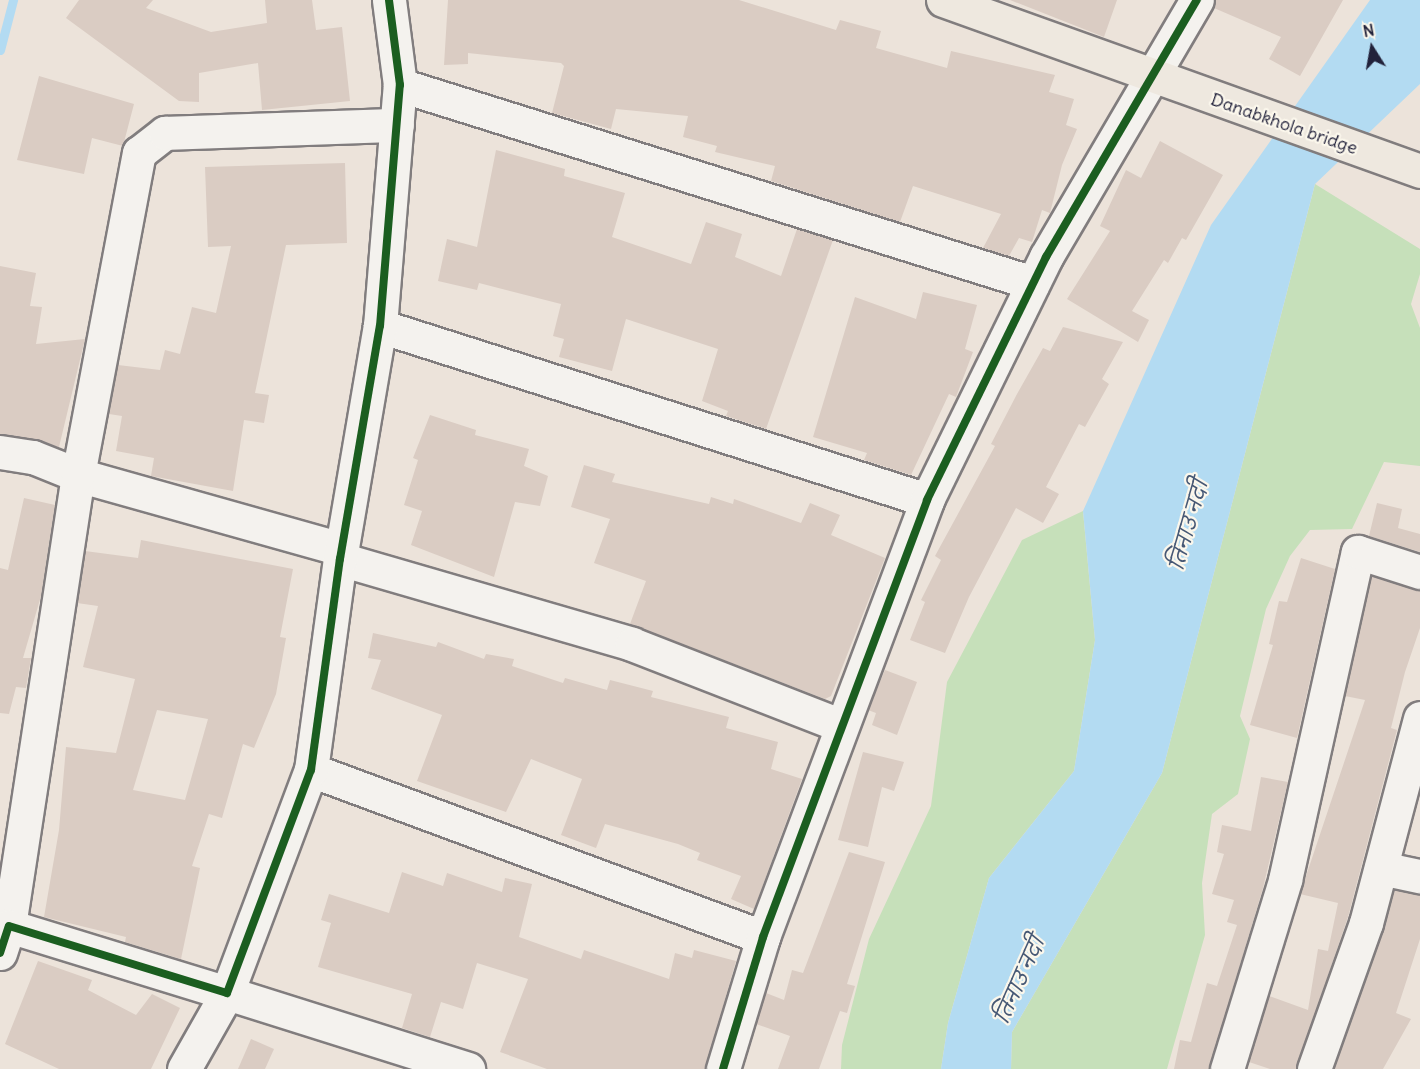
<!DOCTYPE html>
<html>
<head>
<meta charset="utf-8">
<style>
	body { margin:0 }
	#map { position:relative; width:1420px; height:1069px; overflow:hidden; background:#ece3da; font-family:Delius,"Playpen Sans Deva",sans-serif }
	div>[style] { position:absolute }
	.green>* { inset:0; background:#c6e0ba }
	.water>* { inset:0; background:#b3dbf2 }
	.stream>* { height:9px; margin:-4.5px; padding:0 4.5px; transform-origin:4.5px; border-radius:4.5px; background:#b3dbf2 }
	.building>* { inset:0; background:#daccc3 }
	.roads { filter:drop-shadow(2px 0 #817d7e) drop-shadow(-2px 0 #817d7e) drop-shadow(0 2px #817d7e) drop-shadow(0 -2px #817d7e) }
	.minor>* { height:33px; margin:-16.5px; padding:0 16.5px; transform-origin:16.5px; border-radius:16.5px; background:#f4f2ee }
	.major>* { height:33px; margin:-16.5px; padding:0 16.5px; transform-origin:16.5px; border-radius:16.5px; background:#eee8df }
	.cycleway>* { height:8px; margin:-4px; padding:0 4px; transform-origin:4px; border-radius:4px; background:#1b5e20 }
	span { translate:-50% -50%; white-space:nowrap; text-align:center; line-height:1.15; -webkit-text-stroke:4.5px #fbf7ec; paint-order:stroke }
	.street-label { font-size:18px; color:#22223b }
	.water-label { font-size:20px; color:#465875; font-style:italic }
	.north { position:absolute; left:1342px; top:18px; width:60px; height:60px; -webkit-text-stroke:4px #fbf7ec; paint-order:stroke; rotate:349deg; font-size:16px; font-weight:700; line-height:24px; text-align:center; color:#22223b }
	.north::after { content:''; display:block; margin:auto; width:21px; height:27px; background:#22223b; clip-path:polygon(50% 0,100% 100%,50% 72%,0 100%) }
</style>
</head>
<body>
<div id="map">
	<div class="green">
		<i style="clip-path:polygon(1315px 184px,1420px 249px,1420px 274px,1411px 304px,1420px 328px,1420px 466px,1384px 462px,1352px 529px,1310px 530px,1290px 556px,1266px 609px,1240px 716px,1250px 739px,1238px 794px,1212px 814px,1202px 883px,1205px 935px,1167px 1069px,1011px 1069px,1012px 1032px,1162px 773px)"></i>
		<i style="clip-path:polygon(1083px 511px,1095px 640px,1074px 771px,989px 878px,948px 1023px,941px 1069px,841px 1069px,842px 1045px,869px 939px,931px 806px,947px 682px,1022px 540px)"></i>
	</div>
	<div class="water">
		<i style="clip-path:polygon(1370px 0,1420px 0,1420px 84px,1315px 184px,1162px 773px,1012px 1032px,1011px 1069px,941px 1069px,948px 1023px,989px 878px,1074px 771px,1095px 640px,1083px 511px,1211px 225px)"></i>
	</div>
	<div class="stream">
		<i style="left:0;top:50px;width:52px;rotate:-75.4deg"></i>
	</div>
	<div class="building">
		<i style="clip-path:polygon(79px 0,153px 0,146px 8px,211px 32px,267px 23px,265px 0,312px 0,316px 30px,342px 27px,350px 101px,262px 110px,258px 63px,199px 73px,199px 102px,179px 101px,66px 18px)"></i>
		<i style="clip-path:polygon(448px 0,739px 0,836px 30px,840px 20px,881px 31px,876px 48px,947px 68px,951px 51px,1055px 75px,1049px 92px,1074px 99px,1066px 125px,1077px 129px,1062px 165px,1050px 213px,1042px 210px,1032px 242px,1019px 238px,1009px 256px,983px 248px,1001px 214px,913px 186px,900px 222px,771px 181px,775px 166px,715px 152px,717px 146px,683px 137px,688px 116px,616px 109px,611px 129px,552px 113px,564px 66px,561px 63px,468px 53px,468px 64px,444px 65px)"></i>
		<i style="clip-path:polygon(1010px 0,1117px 0,1104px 37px)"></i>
		<i style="clip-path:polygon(1216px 0,1343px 0,1300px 76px,1269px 59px,1281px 37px,1214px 8px)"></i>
		<i style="clip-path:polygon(39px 76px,134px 104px,123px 146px,92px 138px,84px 174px,17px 160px)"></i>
		<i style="clip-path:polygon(1160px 141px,1223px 175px,1186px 240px,1182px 238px,1168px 263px,1164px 260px,1132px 311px,1149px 320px,1138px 342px,1067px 299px,1110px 231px,1100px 226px,1126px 170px,1141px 178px)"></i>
		<i style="clip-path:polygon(496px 150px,565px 169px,564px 176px,625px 193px,612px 237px,691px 264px,706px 222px,742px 234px,735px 257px,781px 276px,797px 229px,833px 240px,766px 429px,726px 416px,728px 411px,702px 401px,718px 349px,626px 319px,612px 371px,559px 357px,564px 339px,553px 336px,561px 304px,479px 283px,477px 290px,438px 281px,447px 239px,477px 247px)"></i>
		<i style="clip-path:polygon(345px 163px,347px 243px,286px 245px,255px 393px,269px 395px,264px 423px,244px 420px,233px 491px,151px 476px,154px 458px,116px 451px,122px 416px,109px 414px,118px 365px,160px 370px,165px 350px,180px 354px,192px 307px,216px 313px,231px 246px,208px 247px,205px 167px)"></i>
		<i style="clip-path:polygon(0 266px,36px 273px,30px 306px,42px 307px,36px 344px,85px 339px,59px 447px,0 434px)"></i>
		<i style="clip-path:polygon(923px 292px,977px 305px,965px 349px,973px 352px,956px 397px,949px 394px,911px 475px,864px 460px,867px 453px,813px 437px,855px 297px,916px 319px)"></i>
		<i style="clip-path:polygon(1063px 327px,1123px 342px,1102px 379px,1109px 384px,1085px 427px,1079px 424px,1046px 487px,1059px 494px,1043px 523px,1016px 508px,969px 597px,945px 653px,910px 640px,925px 602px,921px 600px,941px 560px,935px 556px,995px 446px,991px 444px,1017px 394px,1043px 348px,1050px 351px)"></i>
		<i style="clip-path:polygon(430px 415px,476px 430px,475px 435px,529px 449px,524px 466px,548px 476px,540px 506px,515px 502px,494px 577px,411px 545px,422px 511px,404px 505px,418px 460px,413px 458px)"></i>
		<i style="clip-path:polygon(584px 465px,615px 474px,612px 482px,709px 504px,711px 497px,733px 504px,734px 499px,801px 523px,810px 503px,840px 515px,831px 535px,885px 558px,831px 696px,825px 699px,630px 624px,646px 581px,594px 563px,610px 519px,571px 507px)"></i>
		<i style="clip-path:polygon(24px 498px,55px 505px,41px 596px,23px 658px,31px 658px,26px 688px,16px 687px,9px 714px,0 713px,0 568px,8px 570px)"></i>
		<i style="clip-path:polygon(1377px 503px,1402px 509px,1398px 528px,1420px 534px,1420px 552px,1369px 536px)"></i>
		<i style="clip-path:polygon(evenodd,141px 540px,293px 569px,280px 637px,286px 638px,276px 694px,254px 748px,243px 744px,222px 818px,209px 814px,192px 866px,200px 868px,181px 959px,125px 942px,126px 937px,44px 917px,59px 830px,66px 747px,116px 753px,135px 679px,83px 667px,98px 606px,77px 603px,85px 551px,138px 558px,141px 540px,157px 710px,208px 719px,185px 800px,133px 790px,157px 710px)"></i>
		<i style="clip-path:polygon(1301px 558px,1335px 569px,1297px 738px,1250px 725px,1273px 645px,1269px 644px,1279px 601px,1287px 602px)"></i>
		<i style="clip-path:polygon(1372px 576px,1420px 590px,1420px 628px,1405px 672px,1391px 728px,1397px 730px,1348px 917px,1296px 1069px,1270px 1069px,1249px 1062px,1269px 996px,1308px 1010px,1318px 949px,1328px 951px,1338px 903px,1300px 894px,1365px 700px,1345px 696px)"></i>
		<i style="clip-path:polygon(373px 633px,436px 647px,438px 642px,484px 659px,486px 654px,514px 659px,512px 666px,563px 683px,565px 678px,607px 690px,610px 680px,653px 691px,651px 697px,729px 717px,726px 728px,778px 742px,771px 769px,802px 779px,754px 909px,731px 899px,741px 876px,697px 860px,700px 853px,678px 844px,605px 824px,596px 848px,561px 835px,582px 779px,531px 759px,506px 812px,417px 781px,442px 715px,371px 689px,381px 660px,368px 658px)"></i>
		<i style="clip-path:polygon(885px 670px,917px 682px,897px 735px,872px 725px,876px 713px,868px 710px)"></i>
		<i style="clip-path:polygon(863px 752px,904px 762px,894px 791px,882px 787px,868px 847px,838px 840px)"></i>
		<i style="clip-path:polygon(1261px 777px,1288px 782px,1263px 888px,1209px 1069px,1174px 1069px,1180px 1040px,1191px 1042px,1207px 983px,1217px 986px,1237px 925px,1227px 922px,1234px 900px,1212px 894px,1224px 854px,1217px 852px,1222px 825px,1251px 831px)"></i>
		<i style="clip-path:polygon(849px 852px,885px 862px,847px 984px,855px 986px,847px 1013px,840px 1011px,819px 1069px,778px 1069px,790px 1036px,756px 1024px,766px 993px,784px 1000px,792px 970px,803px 973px)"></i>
		<i style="clip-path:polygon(402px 872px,443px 886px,447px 873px,502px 892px,505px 878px,532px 884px,519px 937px,581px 959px,584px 950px,669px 979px,675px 953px,692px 958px,694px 950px,736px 961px,705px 1069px,547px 1069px,500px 1052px,528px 979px,477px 963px,463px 1009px,441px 1002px,430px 1037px,402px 1028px,412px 994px,318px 967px,331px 923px,321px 920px,329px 894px,389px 913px)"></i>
		<i style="clip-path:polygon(1394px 890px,1420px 894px,1420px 939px,1396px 1013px,1411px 1019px,1383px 1069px,1334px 1069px)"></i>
		<i style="clip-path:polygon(38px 961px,92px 980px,88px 990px,136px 1015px,152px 994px,180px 1008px,151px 1069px,59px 1069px,5px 1044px)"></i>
		<i style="clip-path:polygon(251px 1039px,274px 1049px,265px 1069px,238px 1069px)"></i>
	</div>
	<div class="roads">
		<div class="minor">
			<i style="left:400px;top:85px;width:663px;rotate:17.37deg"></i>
			<i style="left:380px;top:326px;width:574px;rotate:17.65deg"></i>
			<i style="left:0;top:452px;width:33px;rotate:9deg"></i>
			<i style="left:33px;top:457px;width:48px;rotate:21.8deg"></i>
			<i style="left:78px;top:475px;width:274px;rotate:15.7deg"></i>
			<i style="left:340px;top:559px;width:304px;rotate:16.2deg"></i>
			<i style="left:632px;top:644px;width:223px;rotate:21.3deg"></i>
			<i style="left:311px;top:770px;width:482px;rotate:20.3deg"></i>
			<i style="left:1381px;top:868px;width:40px;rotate:12deg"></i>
			<i style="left:9px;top:926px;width:456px;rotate:-81.3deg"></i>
			<i style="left:78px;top:475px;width:328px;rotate:-79.3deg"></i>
			<i style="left:139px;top:153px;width:33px;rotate:-38deg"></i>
			<i style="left:165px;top:133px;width:232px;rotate:-2deg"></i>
			<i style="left:0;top:953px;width:28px;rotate:-72deg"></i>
			<i style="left:9px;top:926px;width:228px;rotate:17.1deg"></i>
			<i style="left:227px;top:993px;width:238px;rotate:-69.4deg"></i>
			<i style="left:311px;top:770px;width:213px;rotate:-82.2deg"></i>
			<i style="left:340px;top:559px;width:236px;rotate:-80.3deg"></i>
			<i style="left:380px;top:326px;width:242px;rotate:-85.3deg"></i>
			<i style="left:400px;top:85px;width:86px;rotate:-97.4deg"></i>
			<i style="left:184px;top:1069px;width:87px;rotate:-60.5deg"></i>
			<i style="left:227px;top:993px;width:253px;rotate:17.5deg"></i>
			<i style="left:723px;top:1069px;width:138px;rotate:-73.1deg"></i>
			<i style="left:763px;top:937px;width:467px;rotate:-69.4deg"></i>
			<i style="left:927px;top:500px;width:271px;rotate:-63.9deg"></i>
			<i style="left:1046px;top:257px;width:298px;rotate:-59.6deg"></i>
			<i style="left:1227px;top:1069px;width:198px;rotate:-72.9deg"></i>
			<i style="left:1285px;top:880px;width:336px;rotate:-77.5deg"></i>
			<i style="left:1358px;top:552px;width:65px;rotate:17.9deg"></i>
			<i style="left:1314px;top:1069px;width:155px;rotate:-70.4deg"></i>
			<i style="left:1366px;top:923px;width:212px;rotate:-75.2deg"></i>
		</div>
		<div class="major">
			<i style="left:943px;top:0;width:507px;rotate:19.72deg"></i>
		</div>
	</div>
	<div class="cycleway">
		<i style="left:0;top:953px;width:28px;rotate:-72deg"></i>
		<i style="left:9px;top:926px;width:228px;rotate:17.1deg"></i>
		<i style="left:227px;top:993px;width:238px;rotate:-69.4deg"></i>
		<i style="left:311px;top:770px;width:213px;rotate:-82.2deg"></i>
		<i style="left:340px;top:559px;width:236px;rotate:-80.3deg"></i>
		<i style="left:380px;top:326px;width:242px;rotate:-85.3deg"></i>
		<i style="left:400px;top:85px;width:86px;rotate:-97.4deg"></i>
		<i style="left:723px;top:1069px;width:138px;rotate:-73.1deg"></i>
		<i style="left:763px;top:937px;width:467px;rotate:-69.4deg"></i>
		<i style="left:927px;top:500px;width:271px;rotate:-63.9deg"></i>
		<i style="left:1046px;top:257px;width:298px;rotate:-59.6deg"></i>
	</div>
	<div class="street-label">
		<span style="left:1284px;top:124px;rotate:19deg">Danabkhola bridge</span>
	</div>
	<div class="water-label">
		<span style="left:1188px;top:525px;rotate:-74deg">तिनाउ नदी</span>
		<span style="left:1019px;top:980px;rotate:-66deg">तिनाउ नदी</span>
	</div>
	<div class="north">N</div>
</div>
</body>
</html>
